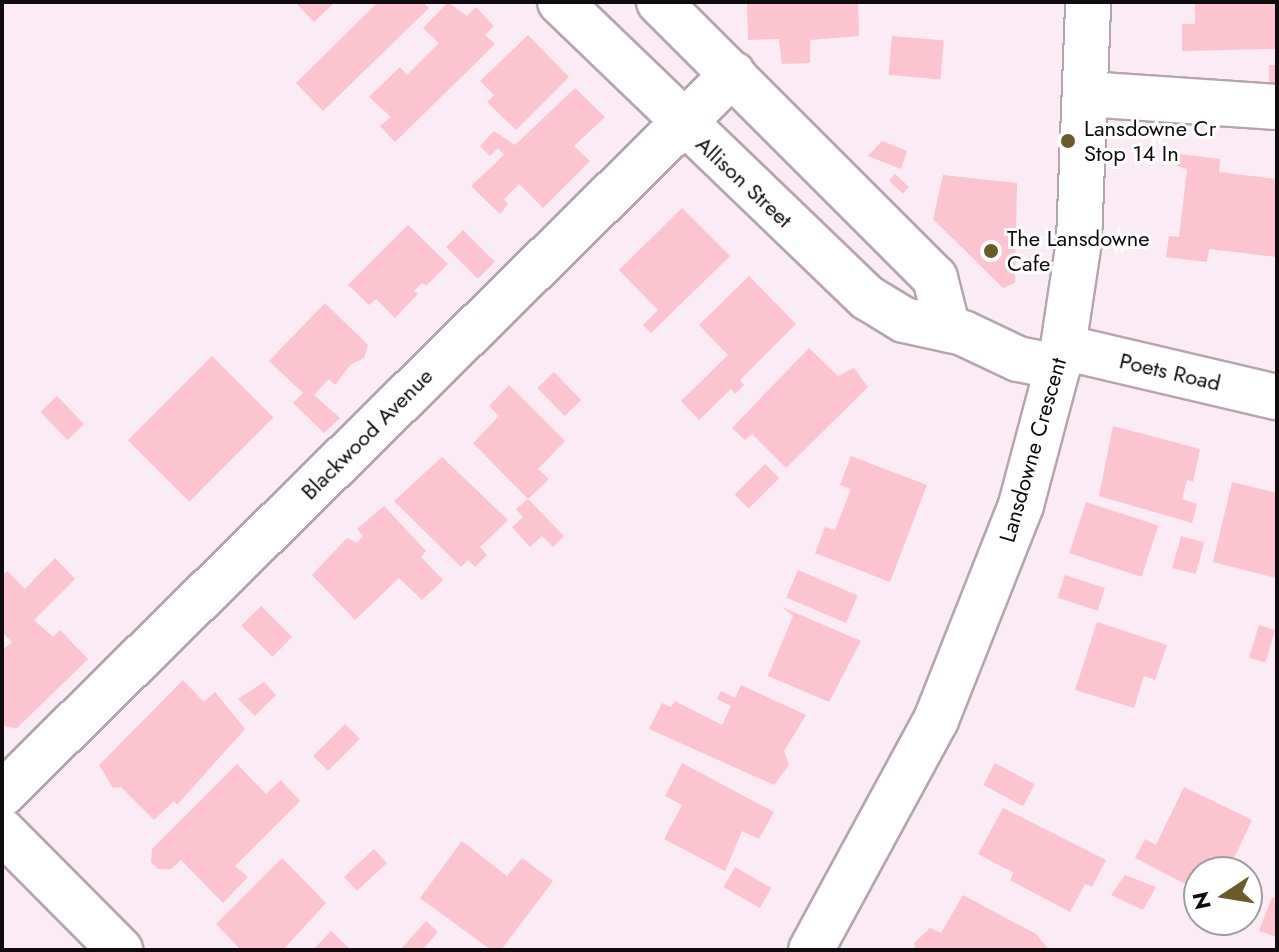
<!DOCTYPE html>
<html>
<head>
<meta charset="utf-8">
<style>
	body { margin:0 }
	#map { position:relative; width:1279px; height:952px; overflow:hidden; background:#fbebf4; font-family:Jost,sans-serif }
	div>[style] { position:absolute }
	.building>* { inset:0; background:#fbc4d0; transform-origin:0 0 }
	.roads { filter:drop-shadow(2px 0 #b5a5ae) drop-shadow(-2px 0 #b5a5ae) drop-shadow(0 2px #b5a5ae) drop-shadow(0 -2px #b5a5ae) }
	.street>* { height:44px; margin:-22px; padding:0 22px; transform-origin:22px; border-radius:22px; background:#fff }
	.dots>* { width:22px; height:22px; translate:-50% -50%; box-sizing:border-box; border:4px solid #fff; border-radius:50% }
	span { translate:-50% -50%; white-space:nowrap; text-align:center; line-height:1.15; -webkit-text-stroke:6px #fff; paint-order:stroke }
	.poi-label { font-size:22px; color:#100b0e }
	.left { translate:0 -50%; text-align:left }
	.street-label { font-size:22px; color:#100b0e }
	.frame { position:absolute; inset:0; border:4px solid #100b0e; pointer-events:none }
	.north { position:absolute; left:1183px; top:856px; width:80px; height:80px; box-sizing:border-box; background:#fff; border:2px solid #9f9d9f; border-radius:50%; rotate:258deg; font-size:22px; font-weight:700; line-height:32px; text-align:center; color:#100b0e }
	.north::after { content:''; display:block; margin:auto; width:28px; height:36px; background:#695c29; clip-path:polygon(50% 0,100% 100%,50% 72%,0 100%) }
</style>
</head>
<body>
<div id="map">
	<div class="building">
		<i style="clip-path:polygon(295px 2px,335px 2px,314px 22px)"></i>
		<i style="clip-path:polygon(378px 2px,422px 2px,429px 8px,323px 111px,296px 83px)"></i>
		<i style="clip-path:polygon(448px 2px,467px 16px,476px 7px,494px 26px,485px 35px,495px 44px,395px 142px,380px 126px,391px 117px,369px 97px,400px 67px,407px 75px,439px 43px,423px 28px)"></i>
		<i style="clip-path:polygon(747px 2px,858px 2px,859px 36px,810px 40px,810px 63px,782px 64px,779px 39px,748px 40px)"></i>
		<i style="clip-path:polygon(1195px 2px,1277px 2px,1277px 49px,1182px 51px,1182px 24px,1195px 24px)"></i>
		<i style="clip-path:polygon(528px 35px,569px 77px,516px 130px,487px 102px,494px 95px,480px 81px)"></i>
		<i style="left:892px;top:36px;width:52px;height:39px;rotate:5deg"></i>
		<i style="left:1269px;top:65px;width:8px;height:18px"></i>
		<i style="clip-path:polygon(575px 88px,605px 117px,574px 146px,590px 161px,543px 208px,519px 184px,504px 199px,508px 204px,500px 214px,471px 186px,504px 155px,498px 148px,490px 156px,480px 146px,494px 131px,515px 145px)"></i>
		<i style="clip-path:polygon(882px 141px,907px 151px,901px 169px,868px 156px)"></i>
		<i style="clip-path:polygon(1179px 154px,1220px 159px,1219px 172px,1277px 179px,1277px 257px,1209px 249px,1207px 262px,1166px 257px,1169px 236px,1179px 237px,1187px 169px,1177px 166px)"></i>
		<i style="left:895px;top:174px;width:19px;height:9px;rotate:43deg"></i>
		<i style="clip-path:polygon(943px 175px,1017px 183px,1015px 283px,1003px 288px,933px 219px)"></i>
		<i style="clip-path:polygon(682px 208px,730px 256px,651px 333px,643px 325px,658px 310px,619px 270px)"></i>
		<i style="clip-path:polygon(408px 225px,448px 264px,426px 286px,422px 283px,414px 291px,418px 294px,395px 318px,376px 299px,369px 305px,348px 285px)"></i>
		<i style="left:463px;top:230px;width:45px;height:24px;rotate:45deg"></i>
		<i style="clip-path:polygon(749px 276px,796px 324px,740px 380px,744px 385px,735px 394px,731px 389px,699px 420px,681px 401px,728px 355px,699px 325px)"></i>
		<i style="clip-path:polygon(325px 303px,368px 345px,364px 358px,350px 365px,335px 385px,329px 379px,314px 395px,340px 418px,324px 433px,293px 403px,303px 393px,269px 361px)"></i>
		<i style="clip-path:polygon(809px 348px,838px 376px,854px 368px,868px 387px,786px 468px,752px 434px,745px 440px,732px 428px)"></i>
		<i style="left:212px;top:356px;width:87px;height:119px;rotate:45deg"></i>
		<i style="left:554px;top:372px;width:39px;height:23px;rotate:46deg"></i>
		<i style="clip-path:polygon(509px 385px,565px 441px,538px 469px,549px 479px,528px 499px,473px 443px,499px 416px,489px 406px)"></i>
		<i style="left:57px;top:396px;width:39px;height:23px;rotate:46deg"></i>
		<i style="clip-path:polygon(1113px 426px,1200px 449px,1193px 482px,1187px 480px,1182px 499px,1197px 504px,1192px 523px,1099px 496px)"></i>
		<i style="clip-path:polygon(851px 456px,927px 485px,890px 582px,815px 553px,825px 527px,835px 530px,851px 489px,840px 485px)"></i>
		<i style="clip-path:polygon(442px 457px,508px 520px,480px 547px,487px 555px,475px 567px,468px 560px,461px 567px,394px 501px)"></i>
		<i style="left:765px;top:464px;width:20px;height:43px;rotate:45deg"></i>
		<i style="clip-path:polygon(1232px 482px,1277px 493px,1276px 578px,1213px 562px)"></i>
		<i style="clip-path:polygon(528px 499px,564px 536px,553px 547px,542px 536px,530px 547px,512px 527px,523px 517px,516px 509px)"></i>
		<i style="left:1086px;top:502px;width:76px;height:54px;rotate:18deg"></i>
		<i style="clip-path:polygon(384px 506px,426px 551px,421px 557px,443px 580px,422px 600px,399px 578px,355px 620px,312px 575px,347px 538px,357px 543px,363px 536px,357px 529px)"></i>
		<i style="left:1181px;top:536px;width:24px;height:33px;rotate:15deg"></i>
		<i style="clip-path:polygon(55px 558px,75px 579px,34px 620px,53px 637px,60px 630px,88px 659px,17px 728px,7px 727px,2px 723px,2px 651px,12px 642px,2px 632px,2px 577px,7px 571px,25px 589px)"></i>
		<i style="left:798px;top:570px;width:65px;height:30px;rotate:23deg"></i>
		<i style="left:1065px;top:575px;width:42px;height:24px;rotate:18deg"></i>
		<i style="left:261px;top:606px;width:44px;height:28px;rotate:45deg"></i>
		<i style="clip-path:polygon(782px 607px,861px 641px,829px 702px,768px 676px,793px 616px)"></i>
		<i style="clip-path:polygon(1097px 622px,1167px 645px,1155px 680px,1144px 676px,1134px 708px,1075px 690px)"></i>
		<i style="left:1259px;top:625px;width:17px;height:34px;rotate:17deg"></i>
		<i style="clip-path:polygon(183px 680px,204px 702px,215px 692px,245px 729px,177px 805px,174px 801px,154px 820px,121px 787px,113px 788px,99px 765px)"></i>
		<i style="clip-path:polygon(264px 682px,276px 695px,255px 716px,238px 699px)"></i>
		<i style="clip-path:polygon(741px 685px,806px 715px,784px 751px,789px 765px,774px 785px,649px 729px,662px 703px,671px 707px,675px 701px,722px 725px,731px 706px,717px 699px,721px 691px,735px 698px)"></i>
		<i style="left:345px;top:724px;width:21px;height:45px;rotate:45deg"></i>
		<i style="clip-path:polygon(682px 763px,774px 812px,759px 839px,742px 831px,725px 871px,664px 839px,682px 805px,665px 796px)"></i>
		<i style="left:995px;top:763px;width:45px;height:25px;rotate:28deg"></i>
		<i style="clip-path:polygon(237px 764px,266px 794px,281px 780px,300px 801px,235px 866px,248px 877px,223px 903px,181px 860px,171px 869px,158px 869px,151px 862px,152px 849px)"></i>
		<i style="clip-path:polygon(1184px 787px,1252px 820px,1233px 860px,1238px 864px,1234px 872px,1199px 872px,1199px 891px,1135px 858px,1145px 839px,1156px 845px)"></i>
		<i style="clip-path:polygon(1003px 808px,1106px 860px,1092px 887px,1085px 884px,1070px 912px,1010px 880px,1014px 873px,978px 854px)"></i>
		<i style="clip-path:polygon(462px 841px,507px 876px,522px 858px,553px 881px,501px 950px,491px 950px,420px 898px)"></i>
		<i style="left:374px;top:849px;width:19px;height:41px;rotate:47deg"></i>
		<i style="clip-path:polygon(282px 858px,326px 903px,283px 950px,241px 950px,216px 924px)"></i>
		<i style="left:735px;top:867px;width:42px;height:23px;rotate:30deg"></i>
		<i style="clip-path:polygon(1125px 875px,1156px 887px,1143px 910px,1111px 895px)"></i>
		<i style="clip-path:polygon(963px 895px,1036px 934px,1049px 950px,916px 949px,914px 943px,930px 928px,941px 933px)"></i>
		<i style="clip-path:polygon(1272px 897px,1277px 899px,1276px 937px,1259px 931px)"></i>
		<i style="clip-path:polygon(426px 921px,438px 932px,422px 950px,400px 950px)"></i>
		<i style="clip-path:polygon(331px 931px,351px 950px,313px 950px)"></i>
	</div>
	<div class="roads">
		<div class="street">
			<i style="left:560px;top:2px;width:427px;rotate:43.9deg"></i>
			<i style="left:868px;top:298px;width:42px;rotate:31.4deg"></i>
			<i style="left:904px;top:320px;width:60px;rotate:12.4deg"></i>
			<i style="left:963px;top:333px;width:61px;rotate:25.3deg"></i>
			<i style="left:1018px;top:359px;width:41px;rotate:11.3deg"></i>
			<i style="left:659px;top:2px;width:390px;rotate:45deg"></i>
			<i style="left:935px;top:278px;width:53px;rotate:75.7deg"></i>
			<i style="left:1086px;top:94px;width:191px;rotate:3.9deg"></i>
			<i style="left:1063px;top:347px;width:220px;rotate:13.2deg"></i>
			<i style="left:2px;top:794px;width:1026px;rotate:-44.57deg"></i>
			<i style="left:2px;top:831px;width:168px;rotate:45.2deg"></i>
			<i style="left:811px;top:950px;width:262px;rotate:-61.5deg"></i>
			<i style="left:936px;top:720px;width:231px;rotate:-68.4deg"></i>
			<i style="left:1021px;top:505px;width:163px;rotate:-75.1deg"></i>
			<i style="left:1063px;top:347px;width:107px;rotate:-81.4deg"></i>
			<i style="left:1079px;top:241px;width:239px;rotate:-87.8deg"></i>
		</div>
	</div>
	<div class="dots">
		<i style="left:1068px;top:141px;background:#695c29"></i>
		<i style="left:991px;top:251px;background:#695c29"></i>
	</div>
	<div class="poi-label">
		<span class="left" style="left:1084px;top:141px">Lansdowne Cr<br>Stop 14 In</span>
		<span class="left" style="left:1007px;top:251px">The Lansdowne<br>Cafe</span>
	</div>
	<div class="street-label">
		<span style="left:744px;top:182px;rotate:43deg">Allison Street</span>
		<span style="left:1170px;top:372px;rotate:13deg">Poets Road</span>
		<span style="left:367px;top:434px;rotate:-45deg">Blackwood Avenue</span>
		<span style="left:1033px;top:450px;rotate:-74deg">Lansdowne Crescent</span>
	</div>
	<div class="frame"></div>
	<div class="north">N</div>
</div>
</body>
</html>
